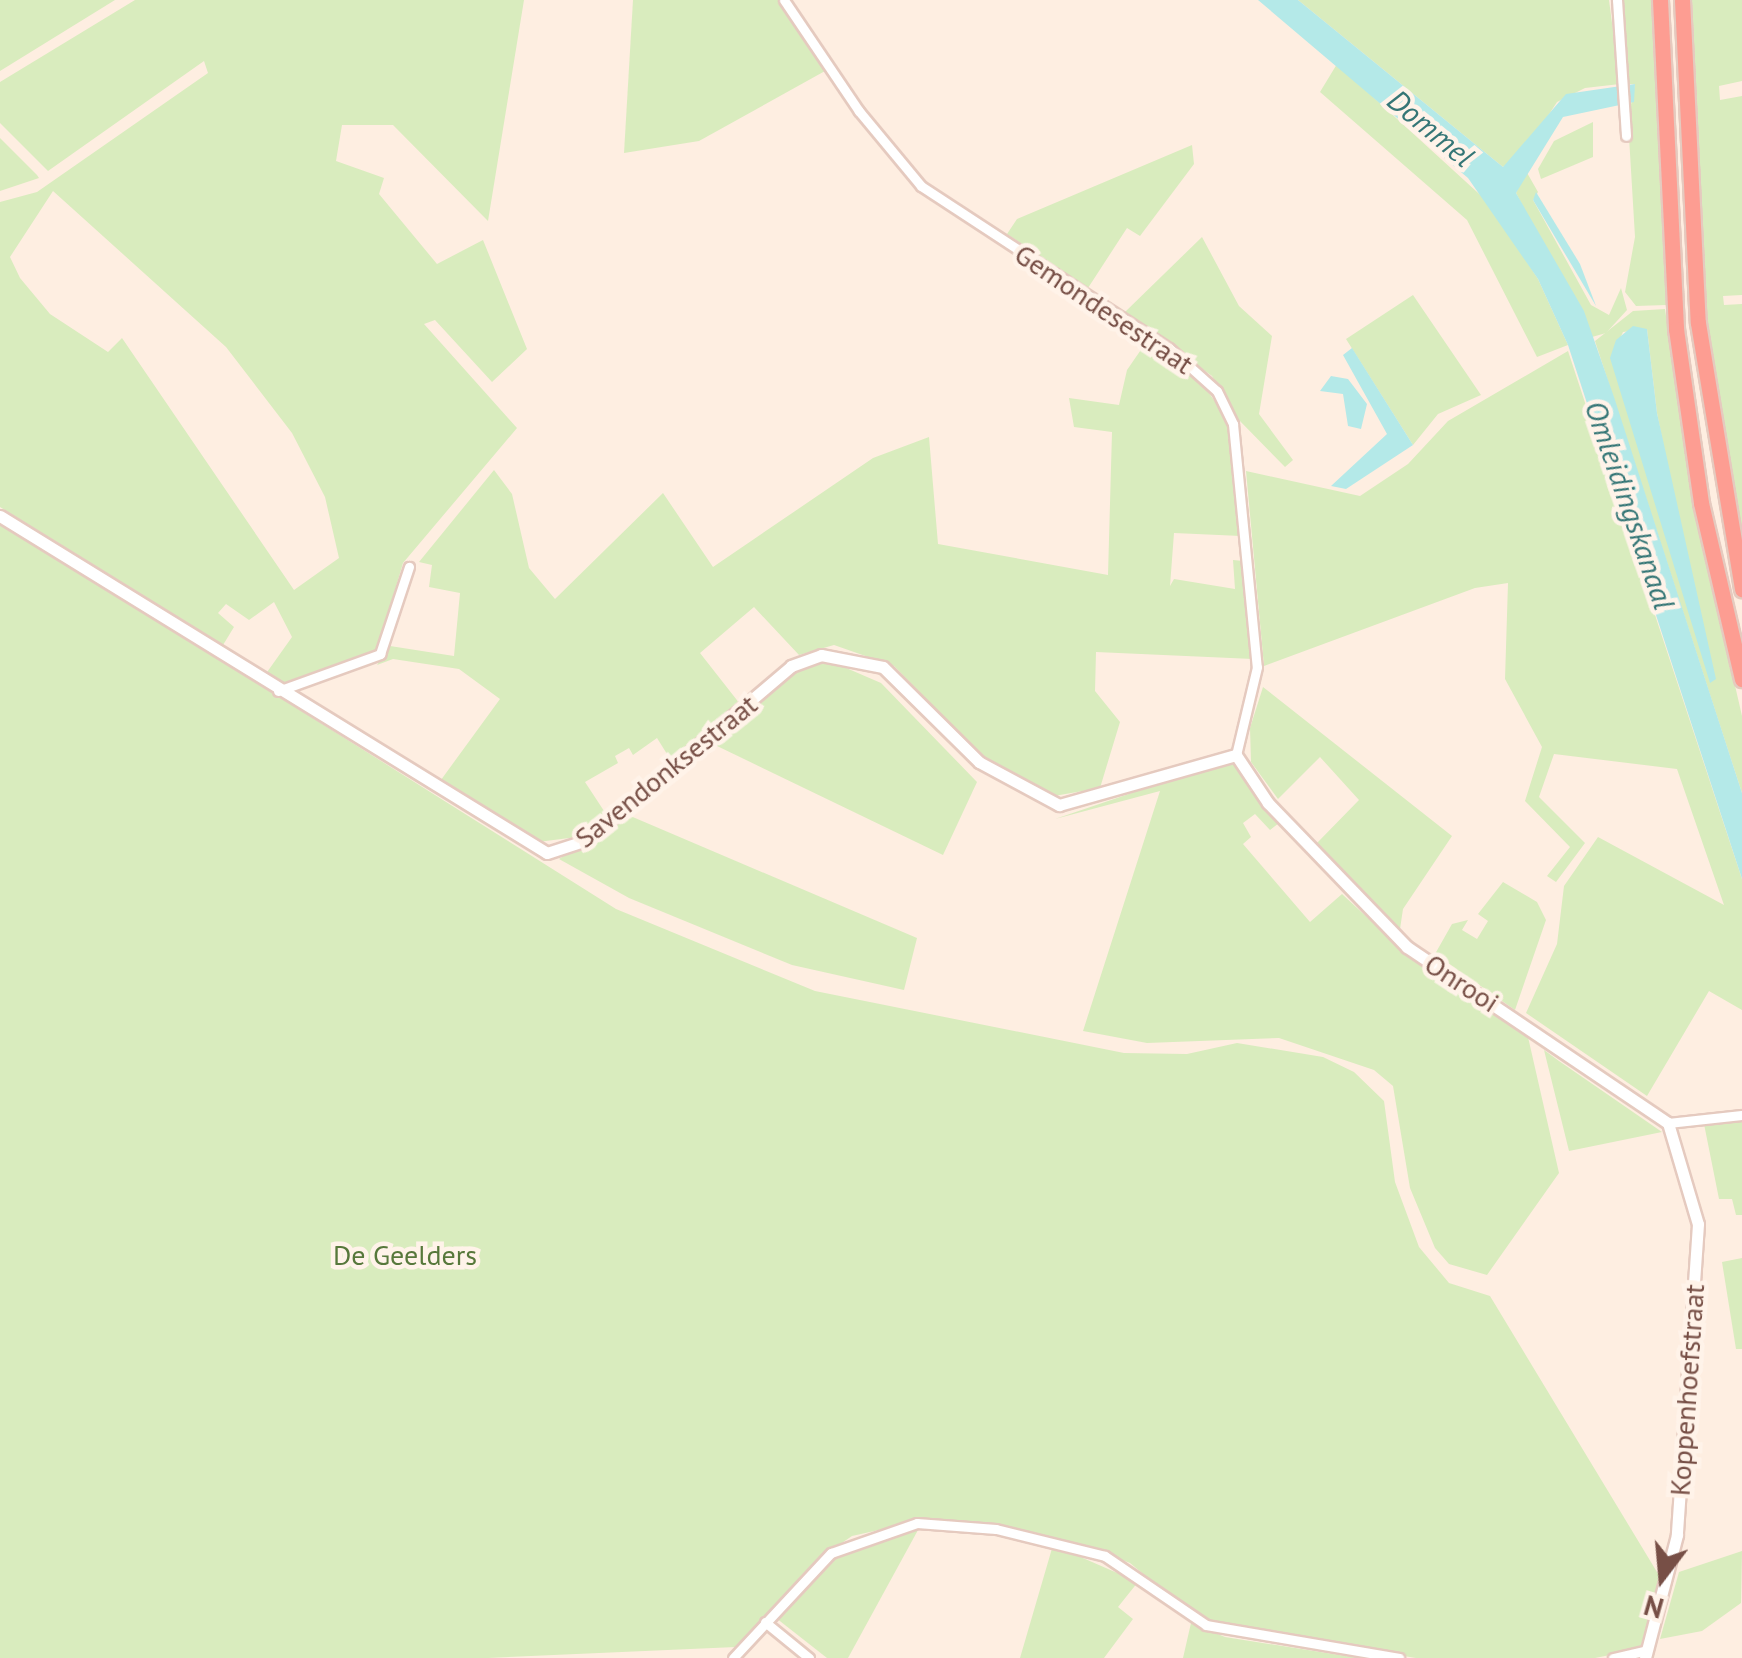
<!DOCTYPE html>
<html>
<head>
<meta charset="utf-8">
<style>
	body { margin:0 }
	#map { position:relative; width:1742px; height:1658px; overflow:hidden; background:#feeee1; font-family:"PT Sans",sans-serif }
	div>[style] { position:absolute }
	.green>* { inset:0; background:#d9ecbe }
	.water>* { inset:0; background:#b4e9e8 }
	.roads { filter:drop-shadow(2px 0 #e5cabf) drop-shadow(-2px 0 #e5cabf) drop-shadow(0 2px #e5cabf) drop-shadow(0 -2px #e5cabf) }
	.minor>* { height:9px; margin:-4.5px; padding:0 4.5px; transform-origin:4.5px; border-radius:4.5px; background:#fff }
	.tertiary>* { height:11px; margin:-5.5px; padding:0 5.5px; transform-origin:5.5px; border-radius:5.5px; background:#fff }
	.motorway>* { height:15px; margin:-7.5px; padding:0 7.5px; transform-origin:7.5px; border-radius:7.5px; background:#fd9d92 }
	span { translate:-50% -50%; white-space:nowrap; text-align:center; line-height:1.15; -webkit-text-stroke:9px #fff3e9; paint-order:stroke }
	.street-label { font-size:28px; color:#774f46 }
	.park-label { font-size:28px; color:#57783b }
	.water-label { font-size:30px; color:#357676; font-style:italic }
	.north { position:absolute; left:1612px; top:1528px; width:100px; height:100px; -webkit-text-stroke:8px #fff3e9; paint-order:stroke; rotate:196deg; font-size:28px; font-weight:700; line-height:40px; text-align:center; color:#774f46 }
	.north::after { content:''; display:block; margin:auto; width:35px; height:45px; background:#774f46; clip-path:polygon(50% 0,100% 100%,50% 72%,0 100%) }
</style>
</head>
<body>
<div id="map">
	<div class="green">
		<i style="clip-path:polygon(0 0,115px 0,0 71px)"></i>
		<i style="clip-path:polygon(evenodd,135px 0,524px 0,488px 221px,393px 125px,342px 125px,336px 161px,384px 178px,379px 194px,437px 264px,483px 240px,527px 349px,492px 382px,435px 320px,424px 324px,517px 428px,403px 563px,377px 651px,283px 684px,265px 675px,292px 637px,274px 602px,249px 620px,226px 604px,218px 613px,234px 627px,223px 645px,0 507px,0 202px,37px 192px,208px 73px,204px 61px,48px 171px,0 123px,0 82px,135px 0,53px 191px,226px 347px,292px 433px,325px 497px,339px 558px,294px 590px,122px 338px,108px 352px,50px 314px,20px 278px,10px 257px,53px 191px)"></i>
		<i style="clip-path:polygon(633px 0,779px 0,825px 71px,699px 141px,624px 153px)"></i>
		<i style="clip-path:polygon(1298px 0,1609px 0,1620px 84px,1585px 88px,1557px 102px,1525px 151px,1503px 167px)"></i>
		<i style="clip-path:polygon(1619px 0,1651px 0,1666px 305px,1636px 306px,1625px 292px,1635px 237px,1628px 120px,1635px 84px,1628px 84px)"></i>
		<i style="clip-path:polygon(1692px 0,1742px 0,1742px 81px,1719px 86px,1720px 100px,1742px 96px,1742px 295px,1723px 296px,1724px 305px,1742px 304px,1742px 531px,1705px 319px)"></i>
		<i style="clip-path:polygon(1337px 64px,1488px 202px,1538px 279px,1568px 345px,1537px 357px,1467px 220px,1320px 92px)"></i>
		<i style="clip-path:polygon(1593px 122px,1593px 157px,1541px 179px,1538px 169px,1554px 141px)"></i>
		<i style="clip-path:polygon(0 138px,37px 175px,39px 178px,0 191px)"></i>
		<i style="clip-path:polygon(1192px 145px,1194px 164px,1140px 236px,1127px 228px,1088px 288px,1007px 234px,1017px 219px)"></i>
		<i style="clip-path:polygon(1526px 171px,1538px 192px,1533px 200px,1591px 305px,1609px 315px,1621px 288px,1627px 310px,1606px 333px,1592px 337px,1516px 193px)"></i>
		<i style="clip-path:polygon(1202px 237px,1239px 306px,1272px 336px,1259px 414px,1293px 460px,1285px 467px,1237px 418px,1212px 376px,1125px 312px)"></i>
		<i style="clip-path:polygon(1413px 295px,1481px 395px,1438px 414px,1413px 445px,1346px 339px)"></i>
		<i style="clip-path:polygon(evenodd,1665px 309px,1693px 502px,1742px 716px,1742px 793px,1595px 341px,1633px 311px,1665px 309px,1647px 329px,1657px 413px,1711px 682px,1611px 358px,1623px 332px,1647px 329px)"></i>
		<i style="clip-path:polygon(1147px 341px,1197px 376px,1228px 420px,1241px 536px,1174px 533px,1170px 586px,1174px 579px,1235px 589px,1233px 560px,1243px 561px,1253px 659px,1096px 652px,1095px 691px,1120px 722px,1100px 788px,1054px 796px,993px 767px,894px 666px,834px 645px,799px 655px,754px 607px,700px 653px,740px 704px,672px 762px,657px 738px,633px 755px,629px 748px,615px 756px,618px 763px,585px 782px,606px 814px,577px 837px,538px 842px,438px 784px,500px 699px,459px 669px,393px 659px,377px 665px,390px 646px,454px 656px,460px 593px,429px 587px,432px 565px,419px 562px,494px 470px,512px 494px,529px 568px,555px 599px,663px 493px,713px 567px,873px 458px,929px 437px,938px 544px,1108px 575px,1112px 432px,1074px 427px,1069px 398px,1119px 405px,1127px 370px)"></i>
		<i style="clip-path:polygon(1568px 351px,1742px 879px,1742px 1010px,1709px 991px,1647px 1096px,1526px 1013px,1557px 944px,1564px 886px,1598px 837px,1724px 905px,1677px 769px,1554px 754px,1539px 797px,1585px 843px,1556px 882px,1547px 876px,1570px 847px,1525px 801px,1542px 747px,1505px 679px,1508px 583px,1475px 588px,1264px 666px,1246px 471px,1360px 496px,1408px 464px,1448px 421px)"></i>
		<i style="clip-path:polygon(0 521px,616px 909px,815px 991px,1124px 1053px,1187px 1054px,1237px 1043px,1323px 1057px,1354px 1072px,1384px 1101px,1395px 1182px,1419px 1247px,1449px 1283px,1490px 1296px,1660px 1577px,1640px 1649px,1595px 1658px,1416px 1658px,1229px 1628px,1189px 1612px,1130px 1563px,1104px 1553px,997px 1527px,919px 1521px,852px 1536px,817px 1560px,736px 1647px,488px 1658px,0 1658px)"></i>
		<i style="clip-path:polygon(830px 661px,881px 683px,977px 782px,943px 855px,715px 745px,800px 666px)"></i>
		<i style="clip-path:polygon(1263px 687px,1452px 836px,1403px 909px,1400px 929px,1317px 843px,1359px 800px,1320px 757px,1278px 799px,1251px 762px,1250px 728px)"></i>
		<i style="clip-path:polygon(1232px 759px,1279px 823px,1270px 830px,1255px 814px,1243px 823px,1251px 837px,1243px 844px,1310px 922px,1342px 894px,1398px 946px,1528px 1037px,1559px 1173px,1487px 1275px,1449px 1264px,1435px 1248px,1410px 1188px,1393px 1086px,1374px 1070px,1279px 1038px,1147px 1043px,1083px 1031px,1160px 791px,1055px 819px)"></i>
		<i style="clip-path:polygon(628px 815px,917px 938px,904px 990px,792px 965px,629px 898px,559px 859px)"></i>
		<i style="clip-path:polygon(1503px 882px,1537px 902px,1546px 920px,1515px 1010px,1435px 954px,1452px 924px,1468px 920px,1462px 930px,1477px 939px,1488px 921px,1478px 914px)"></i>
		<i style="clip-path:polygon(1544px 1050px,1559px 1061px,1662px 1132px,1569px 1151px)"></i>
		<i style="clip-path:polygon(1742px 1116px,1742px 1215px,1736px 1215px,1732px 1199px,1719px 1199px,1704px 1124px)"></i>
		<i style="clip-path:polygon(1742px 1258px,1742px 1349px,1736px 1349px,1722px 1262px)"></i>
		<i style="clip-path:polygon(918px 1530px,848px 1658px,827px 1658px,776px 1618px,833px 1558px,862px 1541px)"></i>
		<i style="clip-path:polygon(1053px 1545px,1138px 1582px,1118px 1607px,1133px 1619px,1104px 1658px,1020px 1658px)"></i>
		<i style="clip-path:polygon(1742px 1551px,1741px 1603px,1702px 1631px,1660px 1639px,1679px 1572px)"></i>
		<i style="clip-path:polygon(1191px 1623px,1225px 1637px,1358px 1658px,1183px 1658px)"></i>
	</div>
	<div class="water">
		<i style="clip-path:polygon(1258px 0,1298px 0,1503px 167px,1566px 94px,1635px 84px,1634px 102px,1563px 117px,1516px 193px,1584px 311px,1614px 397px,1742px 793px,1742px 879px,1568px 345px,1538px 279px,1468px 178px)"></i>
		<i style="clip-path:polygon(1536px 192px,1580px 264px,1596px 306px,1533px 200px)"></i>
		<i style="clip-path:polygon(1633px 326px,1647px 329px,1657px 413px,1716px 679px,1710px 683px,1610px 358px,1616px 340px)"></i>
		<i style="clip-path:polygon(1352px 348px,1413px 445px,1346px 489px,1331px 486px,1387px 434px,1343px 355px)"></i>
		<i style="clip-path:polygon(1331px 376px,1348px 379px,1367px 404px,1361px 429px,1348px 426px,1343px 394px,1320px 391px)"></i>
	</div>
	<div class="roads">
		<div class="minor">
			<i style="left:784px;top:0;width:134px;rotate:56deg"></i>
			<i style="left:859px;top:111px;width:97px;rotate:50.4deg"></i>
			<i style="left:921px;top:186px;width:296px;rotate:33.2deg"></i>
			<i style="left:1169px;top:348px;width:64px;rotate:41.9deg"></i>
			<i style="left:1217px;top:391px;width:37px;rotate:64deg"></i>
			<i style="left:1233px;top:424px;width:244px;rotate:84.4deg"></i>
			<i style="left:1257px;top:667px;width:90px;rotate:103.4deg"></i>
			<i style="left:1617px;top:0;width:136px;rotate:86.2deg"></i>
			<i style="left:278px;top:691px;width:109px;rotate:-19.9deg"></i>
			<i style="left:380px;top:654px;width:92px;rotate:-71.6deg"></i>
			<i style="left:1668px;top:1123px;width:74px;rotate:-6.2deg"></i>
			<i style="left:765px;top:1622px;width:57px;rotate:39.3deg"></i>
			<i style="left:733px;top:1658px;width:144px;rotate:-47deg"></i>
			<i style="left:831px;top:1553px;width:91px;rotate:-19.2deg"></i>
			<i style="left:917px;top:1523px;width:79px;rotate:4.3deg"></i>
			<i style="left:996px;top:1529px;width:112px;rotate:13.9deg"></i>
			<i style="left:1105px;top:1556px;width:122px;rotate:34.3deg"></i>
			<i style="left:1206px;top:1625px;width:196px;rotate:9.7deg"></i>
			<i style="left:1613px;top:1658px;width:35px;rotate:-13deg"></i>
		</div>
		<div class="tertiary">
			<i style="left:0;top:516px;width:642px;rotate:31.64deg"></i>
			<i style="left:547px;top:853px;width:40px;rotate:-18deg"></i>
			<i style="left:585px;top:841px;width:270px;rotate:-40.3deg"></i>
			<i style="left:791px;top:666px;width:32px;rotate:-20deg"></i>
			<i style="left:821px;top:655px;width:63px;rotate:11deg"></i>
			<i style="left:883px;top:667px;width:135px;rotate:44.7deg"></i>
			<i style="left:979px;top:762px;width:91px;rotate:28.3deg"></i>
			<i style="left:1059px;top:805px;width:184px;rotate:-15.8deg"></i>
			<i style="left:1236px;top:755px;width:58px;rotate:56.3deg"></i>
			<i style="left:1268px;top:803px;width:200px;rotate:46deg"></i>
			<i style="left:1407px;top:947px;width:315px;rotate:34deg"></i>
			<i style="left:1668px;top:1123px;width:105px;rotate:73.5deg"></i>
			<i style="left:1698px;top:1224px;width:312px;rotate:93.9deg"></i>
			<i style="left:1677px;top:1535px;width:127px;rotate:104.6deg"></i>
		</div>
		<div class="motorway">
			<i style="left:1660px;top:0;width:329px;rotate:87.2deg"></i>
			<i style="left:1676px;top:329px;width:176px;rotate:81.8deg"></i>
			<i style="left:1701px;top:503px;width:181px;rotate:76.9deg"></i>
			<i style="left:1682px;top:0;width:323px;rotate:87.2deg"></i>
			<i style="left:1698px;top:323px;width:270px;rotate:80.6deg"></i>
		</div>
	</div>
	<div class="street-label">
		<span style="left:1104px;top:309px;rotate:34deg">Gemondesestraat</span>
		<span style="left:666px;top:771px;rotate:-39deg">Savendonksestraat</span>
		<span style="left:1462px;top:983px;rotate:33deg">Onrooi</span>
		<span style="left:1687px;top:1390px;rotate:-86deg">Koppenhoefstraat</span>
	</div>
	<div class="park-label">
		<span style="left:405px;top:1255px">De Geelders</span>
	</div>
	<div class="water-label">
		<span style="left:1431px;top:128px;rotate:40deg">Dommel</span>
		<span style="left:1630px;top:505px;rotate:71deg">Omleidingskanaal</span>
	</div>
	<div class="north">N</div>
</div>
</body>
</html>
